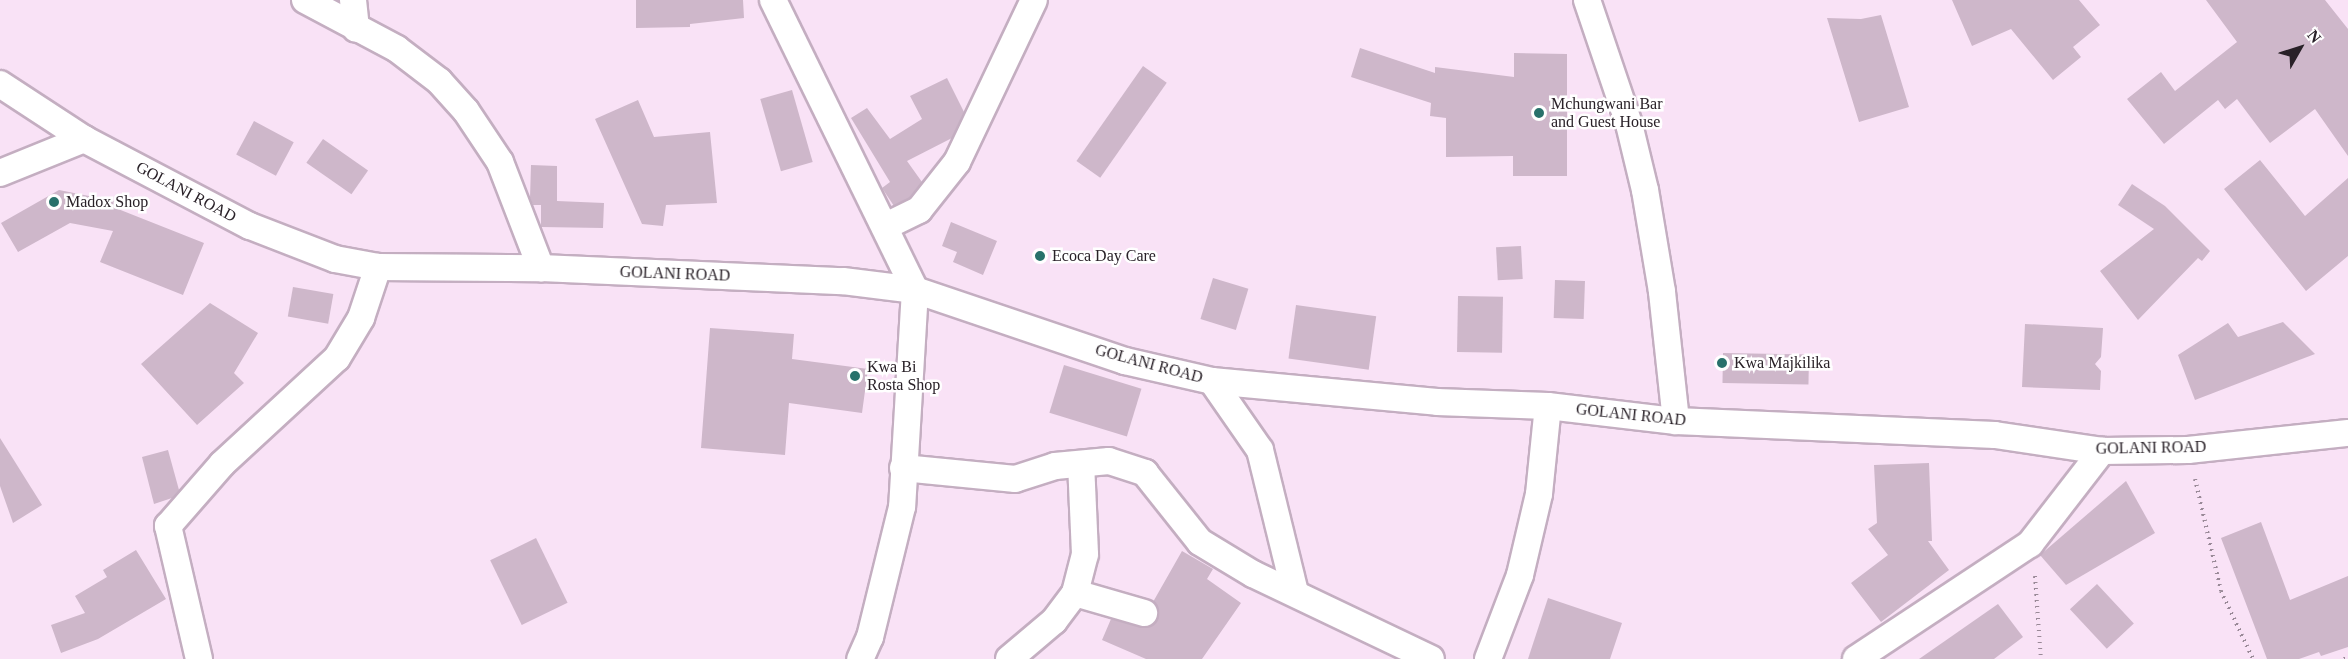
<!DOCTYPE html>
<html>
<head>
<meta charset="utf-8">
<style>
	body { margin:0 }
	#map { position:relative; width:2348px; height:659px; overflow:hidden; background:#f9e2f6; font-family:"Times New Roman",serif }
	div>[style] { position:absolute }
	.building>* { inset:0; background:#ceb7ca; transform-origin:0 0 }
	.path>* { height:4px; margin-top:-2px; transform-origin:0; background:repeating-linear-gradient(90deg,#998997 0 1.5px,transparent 0 6px) }
	.roads { filter:drop-shadow(2px 0 #c4aec1) drop-shadow(-2px 0 #c4aec1) drop-shadow(0 2px #c4aec1) drop-shadow(0 -2px #c4aec1) }
	.street>* { height:26px; margin:-13px; padding:0 13px; transform-origin:13px; border-radius:13px; background:#fff }
	.dots>* { width:16px; height:16px; translate:-50% -50%; box-sizing:border-box; border:3px solid #fff; border-radius:50% }
	span { translate:-50% -50%; white-space:nowrap; text-align:center; line-height:1.15; -webkit-text-stroke:5px #fff; paint-order:stroke }
	.poi-label { font-size:16px; color:#292128 }
	.left { translate:0 -50%; text-align:left }
	.street-label { font-size:16px; color:#292128 }
	.north { position:absolute; left:2270px; top:18px; width:60px; height:60px; -webkit-text-stroke:4px #fff; paint-order:stroke; rotate:51deg; font-size:16px; font-weight:700; line-height:24px; text-align:center; color:#292128 }
	.north::after { content:''; display:block; margin:auto; width:21px; height:27px; background:#292128; clip-path:polygon(50% 0,100% 100%,50% 72%,0 100%) }
</style>
</head>
<body>
<div id="map">
	<div class="building">
		<i style="clip-path:polygon(636px 0,743px 0,744px 18px,690px 24px,690px 27px,636px 28px)"></i>
		<i style="clip-path:polygon(1952px 0,2079px 0,2100px 25px,2073px 47px,2081px 57px,2053px 80px,2011px 29px,1972px 46px)"></i>
		<i style="clip-path:polygon(2206px 0,2325px 0,2348px 29px,2348px 156px,2315px 109px,2270px 143px,2237px 99px,2225px 109px,2218px 100px,2164px 144px,2127px 99px,2161px 72px,2175px 91px,2237px 42px)"></i>
		<i style="clip-path:polygon(1881px 15px,1909px 107px,1859px 122px,1827px 18px,1861px 19px)"></i>
		<i style="clip-path:polygon(1360px 48px,1435px 73px,1435px 67px,1514px 77px,1514px 53px,1567px 54px,1567px 176px,1513px 176px,1513px 156px,1446px 157px,1446px 118px,1430px 116px,1431px 103px,1351px 77px)"></i>
		<i style="left:1143px;top:66px;width:29px;height:116px;rotate:35deg"></i>
		<i style="clip-path:polygon(947px 78px,964px 112px,952px 138px,907px 161px,922px 182px,909px 198px,894px 206px,882px 188px,890px 182px,851px 118px,867px 108px,890px 139px,922px 119px,910px 96px)"></i>
		<i style="left:792px;top:90px;width:75px;height:33px;rotate:74deg"></i>
		<i style="clip-path:polygon(638px 100px,654px 137px,710px 132px,717px 203px,666px 205px,663px 226px,642px 224px,595px 119px)"></i>
		<i style="left:254px;top:121px;width:45px;height:38px;rotate:28deg"></i>
		<i style="left:323px;top:139px;width:55px;height:29px;rotate:35deg"></i>
		<i style="clip-path:polygon(2260px 160px,2305px 216px,2348px 178px,2348px 256px,2306px 291px,2224px 189px)"></i>
		<i style="clip-path:polygon(531px 165px,557px 166px,557px 201px,604px 203px,603px 228px,541px 227px,541px 205px,533px 205px,530px 198px)"></i>
		<i style="clip-path:polygon(2132px 184px,2165px 206px,2210px 251px,2202px 261px,2198px 258px,2138px 320px,2100px 271px,2154px 229px,2118px 205px)"></i>
		<i style="clip-path:polygon(59px 190px,114px 201px,113px 207px,204px 243px,183px 295px,100px 262px,113px 231px,70px 223px,18px 252px,1px 223px)"></i>
		<i style="clip-path:polygon(951px 222px,997px 241px,983px 275px,953px 262px,957px 252px,942px 246px)"></i>
		<i style="left:1521px;top:246px;width:33px;height:25px;rotate:87deg"></i>
		<i style="left:1213px;top:278px;width:37px;height:43px;rotate:17deg"></i>
		<i style="left:1555px;top:280px;width:30px;height:38px;rotate:2deg"></i>
		<i style="left:293px;top:287px;width:41px;height:30px;rotate:10deg"></i>
		<i style="left:1458px;top:296px;width:45px;height:56px;rotate:1deg"></i>
		<i style="clip-path:polygon(210px 303px,258px 333px,234px 373px,244px 383px,197px 425px,141px 364px)"></i>
		<i style="left:1296px;top:305px;width:81px;height:54px;rotate:8deg"></i>
		<i style="clip-path:polygon(2283px 322px,2315px 354px,2195px 400px,2178px 355px,2228px 323px,2238px 337px)"></i>
		<i style="clip-path:polygon(2025px 324px,2103px 328px,2101px 357px,2095px 364px,2101px 371px,2100px 390px,2022px 387px)"></i>
		<i style="clip-path:polygon(710px 328px,794px 334px,792px 359px,868px 369px,862px 413px,789px 403px,785px 455px,701px 448px)"></i>
		<i style="left:1723px;top:353px;width:86px;height:30px;rotate:1deg"></i>
		<i style="left:1064px;top:365px;width:81px;height:50px;rotate:17deg"></i>
		<i style="clip-path:polygon(0 438px,42px 505px,13px 523px,0 486px)"></i>
		<i style="clip-path:polygon(168px 450px,179px 490px,172px 498px,154px 504px,142px 457px)"></i>
		<i style="clip-path:polygon(1929px 463px,1932px 541px,1928px 541px,1949px 570px,1881px 622px,1851px 583px,1888px 555px,1868px 529px,1877px 523px,1874px 465px)"></i>
		<i style="clip-path:polygon(2126px 481px,2155px 533px,2066px 585px,2040px 555px)"></i>
		<i style="clip-path:polygon(2261px 522px,2290px 600px,2348px 576px,2348px 647px,2321px 656px,2319px 652px,2299px 659px,2267px 659px,2221px 538px)"></i>
		<i style="left:536px;top:538px;width:72px;height:51px;rotate:64deg"></i>
		<i style="clip-path:polygon(136px 550px,166px 599px,98px 639px,61px 653px,51px 625px,85px 613px,75px 596px,107px 577px,103px 570px)"></i>
		<i style="clip-path:polygon(1182px 551px,1213px 569px,1207px 579px,1241px 603px,1202px 659px,1146px 659px,1102px 640px,1111px 619px,1140px 627px,1155px 623px,1159px 610px,1153px 602px)"></i>
		<i style="left:2097px;top:584px;width:54px;height:37px;rotate:47deg"></i>
		<i style="clip-path:polygon(1548px 598px,1622px 623px,1610px 659px,1528px 659px)"></i>
		<i style="clip-path:polygon(1998px 604px,2023px 637px,1994px 659px,1919px 659px)"></i>
	</div>
	<div class="path">
		<i style="left:2195px;top:479px;width:115px;rotate:76.9deg"></i>
		<i style="left:2221px;top:591px;width:75px;rotate:64.8deg"></i>
		<i style="left:2035px;top:576px;width:83px;rotate:85.9deg"></i>
		<i style="left:2344px;top:659px;width:4px;rotate:-27deg"></i>
	</div>
	<div class="roads">
		<div class="street">
			<i style="left:305px;top:0;width:104px;rotate:28deg"></i>
			<i style="left:397px;top:49px;width:53px;rotate:37.3deg"></i>
			<i style="left:439px;top:81px;width:40px;rotate:48deg"></i>
			<i style="left:466px;top:111px;width:61px;rotate:56.3deg"></i>
			<i style="left:500px;top:162px;width:114px;rotate:68.9deg"></i>
			<i style="left:353px;top:0;width:29px;rotate:84deg"></i>
			<i style="left:773px;top:0;width:323px;rotate:63.9deg"></i>
			<i style="left:915px;top:290px;width:217px;rotate:93.4deg"></i>
			<i style="left:902px;top:507px;width:134px;rotate:103.8deg"></i>
			<i style="left:870px;top:637px;width:24px;rotate:114deg"></i>
			<i style="left:1587px;top:0;width:131px;rotate:71.3deg"></i>
			<i style="left:1629px;top:124px;width:68px;rotate:76.4deg"></i>
			<i style="left:1645px;top:190px;width:103px;rotate:80.5deg"></i>
			<i style="left:1662px;top:292px;width:130px;rotate:83.8deg"></i>
			<i style="left:0;top:84px;width:100px;rotate:33.2deg"></i>
			<i style="left:84px;top:139px;width:187px;rotate:27.7deg"></i>
			<i style="left:250px;top:226px;width:91px;rotate:21.2deg"></i>
			<i style="left:335px;top:259px;width:44px;rotate:10.5deg"></i>
			<i style="left:378px;top:267px;width:163px;rotate:0.4deg"></i>
			<i style="left:541px;top:268px;width:302px;rotate:2.5deg"></i>
			<i style="left:843px;top:281px;width:73px;rotate:7.1deg"></i>
			<i style="left:915px;top:290px;width:222px;rotate:18.7deg"></i>
			<i style="left:1125px;top:361px;width:89px;rotate:12.9deg"></i>
			<i style="left:1212px;top:381px;width:226px;rotate:5.3deg"></i>
			<i style="left:1437px;top:402px;width:111px;rotate:2.1deg"></i>
			<i style="left:1548px;top:406px;width:129px;rotate:6.7deg"></i>
			<i style="left:1676px;top:421px;width:319px;rotate:2.5deg"></i>
			<i style="left:1995px;top:435px;width:108px;rotate:8.5deg"></i>
			<i style="left:2102px;top:451px;width:86px;rotate:-0.7deg"></i>
			<i style="left:2188px;top:450px;width:161px;rotate:-6.1deg"></i>
			<i style="left:0;top:173px;width:91px;rotate:-22deg"></i>
			<i style="left:886px;top:226px;width:37px;rotate:-26deg"></i>
			<i style="left:919px;top:210px;width:61px;rotate:-51.6deg"></i>
			<i style="left:957px;top:162px;width:179px;rotate:-64.6deg"></i>
			<i style="left:1212px;top:381px;width:84px;rotate:55.2deg"></i>
			<i style="left:1260px;top:450px;width:147px;rotate:76.2deg"></i>
			<i style="left:903px;top:468px;width:113px;rotate:5.6deg"></i>
			<i style="left:1015px;top:479px;width:42px;rotate:-18deg"></i>
			<i style="left:1055px;top:466px;width:54px;rotate:-5.3deg"></i>
			<i style="left:1109px;top:461px;width:38px;rotate:18deg"></i>
			<i style="left:1145px;top:473px;width:88px;rotate:51.4deg"></i>
			<i style="left:1200px;top:542px;width:62px;rotate:31.1deg"></i>
			<i style="left:1253px;top:574px;width:197px;rotate:25.5deg"></i>
			<i style="left:1075px;top:593px;width:72px;rotate:16.2deg"></i>
			<i style="left:199px;top:659px;width:137px;rotate:-103.1deg"></i>
			<i style="left:168px;top:526px;width:82px;rotate:-48.9deg"></i>
			<i style="left:222px;top:464px;width:156px;rotate:-42.7deg"></i>
			<i style="left:337px;top:358px;width:47px;rotate:-59deg"></i>
			<i style="left:361px;top:318px;width:54px;rotate:-71.6deg"></i>
			<i style="left:1009px;top:659px;width:59px;rotate:-40.2deg"></i>
			<i style="left:1054px;top:621px;width:35px;rotate:-53deg"></i>
			<i style="left:1075px;top:593px;width:40px;rotate:-75.6deg"></i>
			<i style="left:1085px;top:554px;width:90px;rotate:-92.5deg"></i>
			<i style="left:1488px;top:659px;width:90px;rotate:-69.1deg"></i>
			<i style="left:1520px;top:575px;width:83px;rotate:-76.8deg"></i>
			<i style="left:1539px;top:494px;width:88px;rotate:-84.2deg"></i>
			<i style="left:1856px;top:659px;width:209px;rotate:-33.5deg"></i>
			<i style="left:2030px;top:544px;width:118px;rotate:-52.3deg"></i>
		</div>
	</div>
	<div class="dots">
		<i style="left:1539px;top:113px;background:#28716b"></i>
		<i style="left:54px;top:202px;background:#28716b"></i>
		<i style="left:1040px;top:256px;background:#28716b"></i>
		<i style="left:1722px;top:363px;background:#28716b"></i>
		<i style="left:855px;top:376px;background:#28716b"></i>
	</div>
	<div class="poi-label">
		<span class="left" style="left:1551px;top:113px">Mchungwani Bar<br>and Guest House</span>
		<span class="left" style="left:66px;top:202px">Madox Shop</span>
		<span class="left" style="left:1052px;top:256px">Ecoca Day Care</span>
		<span class="left" style="left:1734px;top:363px">Kwa Majkilika</span>
		<span class="left" style="left:867px;top:376px">Kwa Bi<br>Rosta Shop</span>
	</div>
	<div class="street-label">
		<span style="left:186px;top:192px;rotate:28deg">GOLANI ROAD</span>
		<span style="left:675px;top:274px;rotate:2deg">GOLANI ROAD</span>
		<span style="left:1149px;top:364px;rotate:15deg">GOLANI ROAD</span>
		<span style="left:1631px;top:415px;rotate:6deg">GOLANI ROAD</span>
		<span style="left:2151px;top:448px;rotate:-1deg">GOLANI ROAD</span>
	</div>
	<div class="north">N</div>
</div>
</body>
</html>
